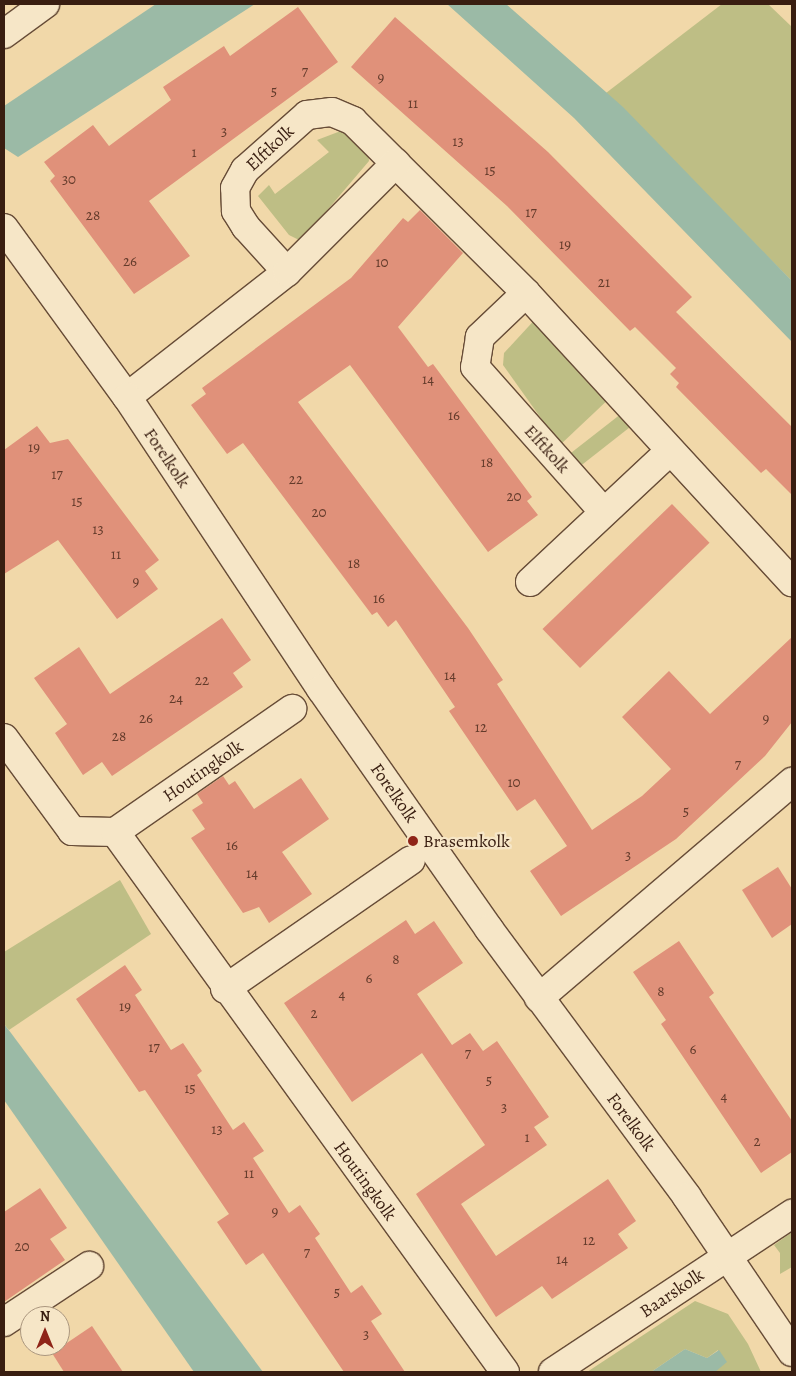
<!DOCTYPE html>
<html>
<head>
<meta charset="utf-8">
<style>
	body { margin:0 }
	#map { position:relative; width:796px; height:1376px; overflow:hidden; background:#f1d8a9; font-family:Alegreya,serif }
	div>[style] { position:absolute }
	.green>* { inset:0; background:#bebe85; transform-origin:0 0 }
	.water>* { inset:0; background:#9bbaa6 }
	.building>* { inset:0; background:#e0917a; transform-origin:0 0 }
	.roads { filter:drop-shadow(1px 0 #674c37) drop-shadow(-1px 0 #674c37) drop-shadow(0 1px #674c37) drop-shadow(0 -1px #674c37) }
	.minor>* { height:28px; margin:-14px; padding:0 14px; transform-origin:14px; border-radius:14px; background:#f6e6c7 }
	.tertiary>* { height:28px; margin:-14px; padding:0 14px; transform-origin:14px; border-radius:14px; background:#f6e6c7 }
	.dots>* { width:14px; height:14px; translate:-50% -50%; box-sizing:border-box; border:2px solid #f6e6c7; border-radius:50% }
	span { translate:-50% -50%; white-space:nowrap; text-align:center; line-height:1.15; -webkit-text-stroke:4.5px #f6e6c7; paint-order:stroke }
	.number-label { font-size:15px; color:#633b2b }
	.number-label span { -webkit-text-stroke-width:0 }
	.street-label { font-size:18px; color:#391e11 }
	.poi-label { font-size:18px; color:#391e11 }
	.left { translate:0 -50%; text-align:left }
	.frame { position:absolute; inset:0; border:5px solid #391e11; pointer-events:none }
	.north { position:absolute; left:20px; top:1306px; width:50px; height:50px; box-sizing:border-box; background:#f6e6c7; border:1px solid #aa967e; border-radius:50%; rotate:0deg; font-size:14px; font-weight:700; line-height:20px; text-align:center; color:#391e11 }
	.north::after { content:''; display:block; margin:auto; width:18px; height:22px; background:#8f2418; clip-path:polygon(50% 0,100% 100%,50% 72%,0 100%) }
</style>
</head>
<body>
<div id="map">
	<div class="green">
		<i style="clip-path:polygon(722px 4px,768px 4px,792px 27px,792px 281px,606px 93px)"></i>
		<i style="clip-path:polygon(346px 129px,368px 152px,369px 161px,301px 241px,289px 235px,258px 196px,269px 185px,275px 194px,329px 152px,317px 140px)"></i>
		<i style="clip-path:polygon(540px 314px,613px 395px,560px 445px,503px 365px,504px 353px)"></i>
		<i style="left:626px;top:410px;width:16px;height:74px;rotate:52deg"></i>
		<i style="clip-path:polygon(120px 880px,151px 934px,9px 1030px,4px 1024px,4px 952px)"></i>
		<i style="clip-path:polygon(792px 1232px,792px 1267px,780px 1274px,780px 1253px,774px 1245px)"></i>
		<i style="clip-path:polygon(695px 1301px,728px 1314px,748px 1344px,761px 1372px,715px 1372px,718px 1350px,707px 1358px,685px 1349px,651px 1372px,587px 1372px)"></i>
	</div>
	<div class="water">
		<i style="clip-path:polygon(156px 4px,255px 4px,18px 157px,4px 148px,4px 106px)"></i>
		<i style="clip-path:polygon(447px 4px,506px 4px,623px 107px,792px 281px,792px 342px,574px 118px)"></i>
		<i style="clip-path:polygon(4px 1024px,11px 1033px,263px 1372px,194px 1372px,4px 1100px)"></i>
		<i style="clip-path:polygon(685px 1349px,707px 1358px,719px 1350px,727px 1362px,715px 1372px,651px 1372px)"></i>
	</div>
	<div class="building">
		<i style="clip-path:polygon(298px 7px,338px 62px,149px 201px,190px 256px,134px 294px,50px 181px,55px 176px,44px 162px,93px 125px,109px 146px,171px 100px,163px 87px,224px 46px,230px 56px)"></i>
		<i style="clip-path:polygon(395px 17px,548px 152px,692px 297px,676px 312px,792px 427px,792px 495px,766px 469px,761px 473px,676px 387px,679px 383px,670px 374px,676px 368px,635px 327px,630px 331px,507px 206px,351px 67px)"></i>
		<i style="clip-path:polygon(420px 210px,463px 253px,398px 327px,428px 367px,433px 364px,532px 497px,527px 501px,538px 515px,488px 552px,350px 365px,298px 402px,468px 628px,503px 680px,497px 684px,592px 830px,642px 796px,671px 769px,622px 717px,669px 671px,710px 714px,792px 637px,792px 722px,765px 756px,676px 839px,561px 916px,530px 871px,567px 846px,535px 799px,517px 811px,449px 711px,455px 707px,396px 620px,388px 627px,377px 612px,372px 615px,243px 443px,227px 454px,191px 405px,206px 394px,202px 388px,351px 278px,403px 218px,408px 222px)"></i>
		<i style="clip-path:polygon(37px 426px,50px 443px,68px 439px,159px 560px,145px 571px,158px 589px,117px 619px,58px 540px,4px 574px,4px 450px)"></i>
		<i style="left:672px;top:504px;width:54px;height:180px;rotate:46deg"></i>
		<i style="clip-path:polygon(222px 618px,251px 660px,233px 673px,243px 687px,112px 776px,102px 762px,83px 775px,55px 733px,67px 724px,34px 678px,79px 647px,110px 694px)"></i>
		<i style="clip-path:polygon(223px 776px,229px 785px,235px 781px,254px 809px,301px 778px,329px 819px,282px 852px,312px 894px,269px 923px,259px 907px,243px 913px,191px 838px,205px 829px,192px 810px,203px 803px,197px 794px)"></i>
		<i style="clip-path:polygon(778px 867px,792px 889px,792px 924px,772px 938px,742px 890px)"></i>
		<i style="clip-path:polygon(406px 920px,415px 934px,434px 921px,463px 963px,417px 994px,452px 1045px,470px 1033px,483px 1051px,497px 1041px,549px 1117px,534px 1127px,547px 1145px,461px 1204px,496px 1256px,608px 1179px,636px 1221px,618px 1234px,628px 1248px,552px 1299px,542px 1286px,496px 1317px,416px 1194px,485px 1145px,422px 1053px,352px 1102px,284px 1003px)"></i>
		<i style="clip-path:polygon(679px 941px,714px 993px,709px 997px,792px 1121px,792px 1152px,761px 1173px,661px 1024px,666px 1020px,633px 972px)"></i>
		<i style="clip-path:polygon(125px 965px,142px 990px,135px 995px,171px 1050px,183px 1043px,202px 1071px,197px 1075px,233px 1130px,244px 1122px,264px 1151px,253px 1158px,289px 1213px,300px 1205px,320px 1234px,315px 1238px,351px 1293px,362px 1285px,382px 1314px,371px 1321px,405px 1372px,344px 1372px,263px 1253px,246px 1265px,217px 1222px,229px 1214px,145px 1090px,139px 1092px,76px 999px)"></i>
		<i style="clip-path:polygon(40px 1188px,67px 1228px,50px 1239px,65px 1260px,4px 1302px,4px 1212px)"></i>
		<i style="clip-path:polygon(92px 1326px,123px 1372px,64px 1372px,52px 1353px)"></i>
	</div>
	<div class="roads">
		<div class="minor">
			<i style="left:4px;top:34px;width:51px;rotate:-36.2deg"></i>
			<i style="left:287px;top:272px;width:61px;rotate:-132.3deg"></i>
			<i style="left:246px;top:227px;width:19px;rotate:-122deg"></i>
			<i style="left:236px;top:211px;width:23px;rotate:-92deg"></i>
			<i style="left:235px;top:188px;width:21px;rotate:-61deg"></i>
			<i style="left:245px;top:170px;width:83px;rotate:-41.6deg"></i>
			<i style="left:307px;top:115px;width:25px;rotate:-7deg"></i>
			<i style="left:332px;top:112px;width:23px;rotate:23deg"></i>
			<i style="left:353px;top:121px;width:244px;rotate:44.8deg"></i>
			<i style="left:526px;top:293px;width:393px;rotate:47.4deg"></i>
			<i style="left:526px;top:293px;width:64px;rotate:136.3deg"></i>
			<i style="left:480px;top:337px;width:30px;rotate:99deg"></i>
			<i style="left:475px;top:367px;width:193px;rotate:48.4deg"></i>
			<i style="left:127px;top:397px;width:203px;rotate:-38deg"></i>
			<i style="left:287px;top:272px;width:154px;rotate:-45deg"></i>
			<i style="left:530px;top:582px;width:192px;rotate:-43.1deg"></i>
			<i style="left:4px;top:738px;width:115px;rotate:53.8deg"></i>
			<i style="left:72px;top:831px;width:43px;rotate:1.3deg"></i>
			<i style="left:115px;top:832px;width:216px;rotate:-34.8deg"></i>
			<i style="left:115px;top:832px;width:666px;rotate:54.16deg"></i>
			<i style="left:225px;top:989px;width:226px;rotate:-34.7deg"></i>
			<i style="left:539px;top:998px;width:333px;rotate:-40.5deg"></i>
			<i style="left:4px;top:1322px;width:102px;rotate:-33.4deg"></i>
			<i style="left:553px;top:1372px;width:287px;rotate:-33.5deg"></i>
		</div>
		<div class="tertiary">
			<i style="left:4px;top:228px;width:209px;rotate:54deg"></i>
			<i style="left:127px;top:397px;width:351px;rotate:56.4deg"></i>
			<i style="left:321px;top:689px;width:293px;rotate:55deg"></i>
			<i style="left:489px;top:929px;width:333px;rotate:53.5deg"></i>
			<i style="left:687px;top:1197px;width:187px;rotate:55.9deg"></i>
		</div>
	</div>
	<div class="dots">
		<i style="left:413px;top:841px;background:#8f2418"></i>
	</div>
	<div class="number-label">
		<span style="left:305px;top:72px">7</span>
		<span style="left:381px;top:78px">9</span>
		<span style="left:274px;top:92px">5</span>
		<span style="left:413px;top:104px">11</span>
		<span style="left:224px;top:132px">3</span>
		<span style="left:458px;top:142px">13</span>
		<span style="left:194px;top:153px">1</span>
		<span style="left:490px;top:171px">15</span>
		<span style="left:69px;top:180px">30</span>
		<span style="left:531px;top:213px">17</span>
		<span style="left:93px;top:216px">28</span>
		<span style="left:565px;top:245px">19</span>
		<span style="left:130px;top:262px">26</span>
		<span style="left:382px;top:263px">10</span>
		<span style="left:604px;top:283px">21</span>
		<span style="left:428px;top:380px">14</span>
		<span style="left:454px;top:416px">16</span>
		<span style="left:34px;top:448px">19</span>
		<span style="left:487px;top:463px">18</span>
		<span style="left:57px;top:475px">17</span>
		<span style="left:296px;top:480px">22</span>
		<span style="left:514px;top:497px">20</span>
		<span style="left:77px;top:502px">15</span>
		<span style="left:319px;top:513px">20</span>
		<span style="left:98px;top:530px">13</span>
		<span style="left:116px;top:555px">11</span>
		<span style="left:354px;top:564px">18</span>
		<span style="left:136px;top:582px">9</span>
		<span style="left:379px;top:599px">16</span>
		<span style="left:450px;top:676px">14</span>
		<span style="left:202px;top:681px">22</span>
		<span style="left:176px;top:699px">24</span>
		<span style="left:146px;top:719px">26</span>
		<span style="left:766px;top:719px">9</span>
		<span style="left:481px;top:728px">12</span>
		<span style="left:119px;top:737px">28</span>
		<span style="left:738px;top:765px">7</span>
		<span style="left:514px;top:783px">10</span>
		<span style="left:686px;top:812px">5</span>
		<span style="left:232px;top:846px">16</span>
		<span style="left:628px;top:856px">3</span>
		<span style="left:252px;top:874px">14</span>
		<span style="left:396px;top:960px">8</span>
		<span style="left:369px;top:979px">6</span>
		<span style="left:661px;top:992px">8</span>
		<span style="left:342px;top:995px">4</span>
		<span style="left:125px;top:1007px">19</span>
		<span style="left:314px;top:1014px">2</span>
		<span style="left:154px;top:1048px">17</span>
		<span style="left:693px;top:1050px">6</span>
		<span style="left:468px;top:1054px">7</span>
		<span style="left:489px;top:1081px">5</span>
		<span style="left:190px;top:1089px">15</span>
		<span style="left:724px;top:1097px">4</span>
		<span style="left:504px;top:1108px">3</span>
		<span style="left:217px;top:1130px">13</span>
		<span style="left:527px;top:1138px">1</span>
		<span style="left:757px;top:1142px">2</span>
		<span style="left:249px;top:1174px">11</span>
		<span style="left:275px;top:1212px">9</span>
		<span style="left:589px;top:1241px">12</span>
		<span style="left:22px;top:1247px">20</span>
		<span style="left:307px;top:1253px">7</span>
		<span style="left:562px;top:1260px">14</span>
		<span style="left:337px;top:1293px">5</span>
		<span style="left:366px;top:1335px">3</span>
	</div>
	<div class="street-label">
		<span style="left:270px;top:148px;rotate:-43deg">Elftkolk</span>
		<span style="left:547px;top:449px;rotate:48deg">Elftkolk</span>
		<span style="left:167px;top:458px;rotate:56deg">Forelkolk</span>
		<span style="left:203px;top:771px;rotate:-35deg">Houtingkolk</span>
		<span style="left:394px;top:793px;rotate:55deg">Forelkolk</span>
		<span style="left:631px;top:1122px;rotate:53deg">Forelkolk</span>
		<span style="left:365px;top:1181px;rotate:54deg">Houtingkolk</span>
		<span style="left:672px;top:1293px;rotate:-34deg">Baarskolk</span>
	</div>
	<div class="poi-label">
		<span class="left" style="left:423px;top:841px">Brasemkolk</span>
	</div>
	<div class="frame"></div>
	<div class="north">N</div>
</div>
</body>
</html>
